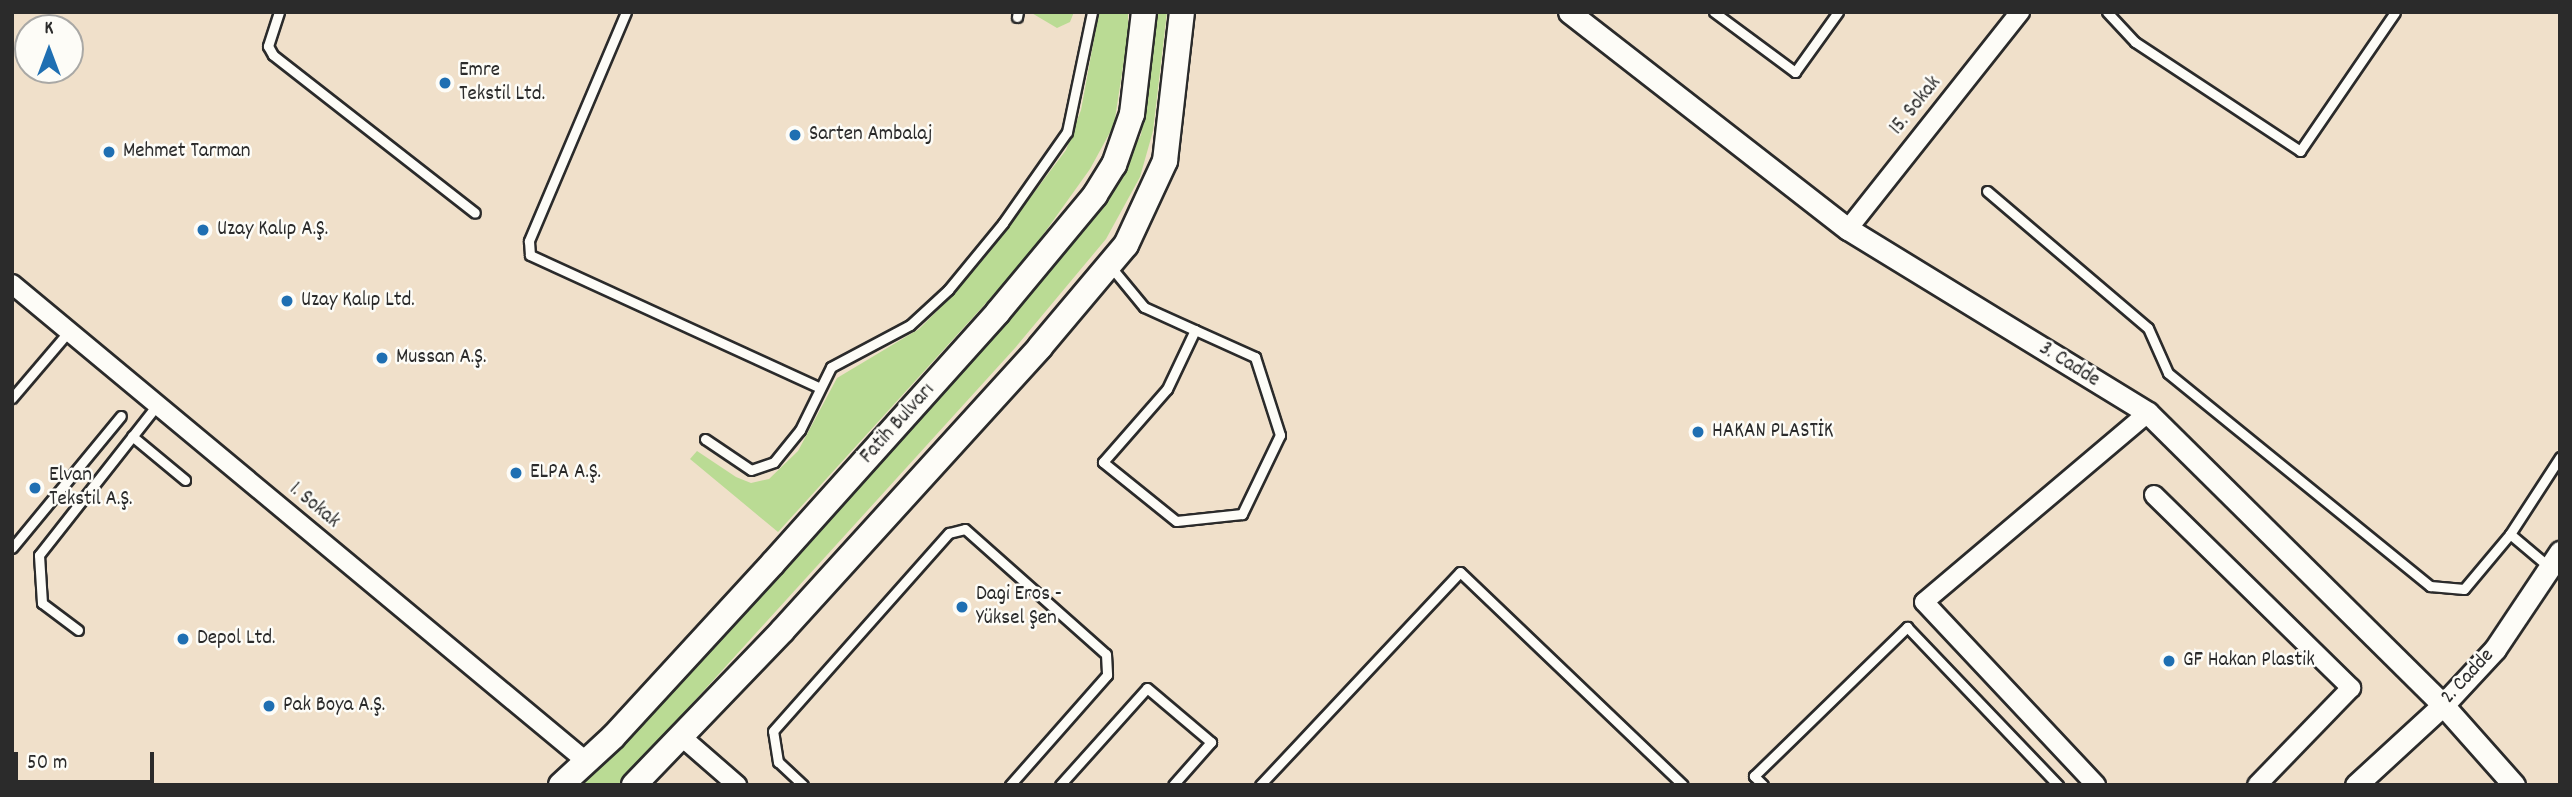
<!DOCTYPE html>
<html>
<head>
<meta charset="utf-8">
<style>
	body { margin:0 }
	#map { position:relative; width:2572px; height:797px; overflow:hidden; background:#f7efe3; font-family:Dekko,sans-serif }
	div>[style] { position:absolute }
	.built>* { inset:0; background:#f0e0ca }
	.green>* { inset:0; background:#badb94 }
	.roads { filter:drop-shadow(2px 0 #2b2b2b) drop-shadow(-2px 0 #2b2b2b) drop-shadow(0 2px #2b2b2b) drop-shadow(0 -2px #2b2b2b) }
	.service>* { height:9px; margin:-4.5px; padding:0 4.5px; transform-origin:4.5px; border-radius:4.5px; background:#fdfcf7 }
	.minor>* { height:18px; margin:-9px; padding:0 9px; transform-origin:9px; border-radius:9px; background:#fdfcf7 }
	.tertiary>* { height:21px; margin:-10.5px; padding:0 10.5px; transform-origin:10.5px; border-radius:10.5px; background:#fdfcf7 }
	.secondary>* { height:24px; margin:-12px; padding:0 12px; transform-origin:12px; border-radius:12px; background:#fdfcf7 }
	.dots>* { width:19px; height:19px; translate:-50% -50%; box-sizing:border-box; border:4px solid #fdfcf7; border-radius:50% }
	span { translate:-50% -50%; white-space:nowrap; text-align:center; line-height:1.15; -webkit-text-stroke:5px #fdfcf7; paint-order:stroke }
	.poi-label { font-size:21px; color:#2b2b2b }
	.left { translate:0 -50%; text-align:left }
	.street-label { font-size:21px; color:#2b2b2b }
	.frame { position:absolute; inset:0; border:14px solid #2b2b2b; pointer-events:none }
	.north { position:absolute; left:14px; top:14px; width:70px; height:70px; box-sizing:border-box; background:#fdfcf7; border:2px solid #a9a8a5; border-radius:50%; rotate:0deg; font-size:19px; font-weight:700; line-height:28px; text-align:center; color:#2b2b2b }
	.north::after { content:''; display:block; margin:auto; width:24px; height:32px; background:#1f6fb2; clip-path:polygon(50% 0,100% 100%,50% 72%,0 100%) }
	.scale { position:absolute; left:14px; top:752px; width:140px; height:32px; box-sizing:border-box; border:4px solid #2b2b2b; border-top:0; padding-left:9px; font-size:21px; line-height:24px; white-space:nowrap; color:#2b2b2b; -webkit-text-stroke:5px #fdfcf7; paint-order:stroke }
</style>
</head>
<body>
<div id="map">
	<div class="built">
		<i style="clip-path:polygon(evenodd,12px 12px,2560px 12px,2560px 785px,12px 785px,12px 12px,28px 28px,70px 28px,70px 70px,28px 70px,28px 28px)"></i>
	</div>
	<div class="green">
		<i style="clip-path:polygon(1030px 12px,1074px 12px,1070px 22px,1057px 28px)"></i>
		<i style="clip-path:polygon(1099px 12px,1128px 12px,1128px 34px,1114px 125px,1090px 169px,1025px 260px,778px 532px,690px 459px,697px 451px,736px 477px,751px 483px,769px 479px,798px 451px,837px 378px,919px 329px,940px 308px,987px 255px,1066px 150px,1081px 110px)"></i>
		<i style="clip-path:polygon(1157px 12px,1167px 12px,1153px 131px,1140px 177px,1106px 239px,1015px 348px,619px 784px,574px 785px,998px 328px,1096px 213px,1141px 135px)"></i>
	</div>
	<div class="roads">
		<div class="service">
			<i style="left:279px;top:12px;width:36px;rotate:108deg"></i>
			<i style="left:268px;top:46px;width:10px;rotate:61deg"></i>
			<i style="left:273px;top:55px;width:256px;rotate:38deg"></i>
			<i style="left:626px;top:12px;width:249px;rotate:113deg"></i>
			<i style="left:529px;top:241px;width:14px;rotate:86deg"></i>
			<i style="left:530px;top:255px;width:317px;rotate:24.6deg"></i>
			<i style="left:1714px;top:12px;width:101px;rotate:36.5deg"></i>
			<i style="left:1795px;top:72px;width:74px;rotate:-54.4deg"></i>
			<i style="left:2107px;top:12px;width:41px;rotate:47deg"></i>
			<i style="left:2135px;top:42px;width:198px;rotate:33.4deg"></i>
			<i style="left:2300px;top:151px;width:168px;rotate:-55.6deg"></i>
			<i style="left:1017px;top:17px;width:5px;rotate:-79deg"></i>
			<i style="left:1987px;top:191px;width:211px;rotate:40.4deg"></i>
			<i style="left:2148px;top:328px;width:49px;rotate:66deg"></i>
			<i style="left:2168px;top:373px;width:338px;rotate:39.1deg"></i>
			<i style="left:2430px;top:586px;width:34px;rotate:5deg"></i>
			<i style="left:2464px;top:589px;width:72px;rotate:-50.1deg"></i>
			<i style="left:2510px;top:534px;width:92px;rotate:-57deg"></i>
			<i style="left:1111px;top:267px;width:52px;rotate:50.5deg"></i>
			<i style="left:1144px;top:307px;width:56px;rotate:24.3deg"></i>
			<i style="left:1195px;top:330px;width:66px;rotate:24.2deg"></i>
			<i style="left:1255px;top:357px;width:82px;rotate:72.2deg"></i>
			<i style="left:1280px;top:435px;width:88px;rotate:115.7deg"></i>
			<i style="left:1242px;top:514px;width:66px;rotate:173.9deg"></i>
			<i style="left:1176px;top:521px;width:94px;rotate:-141.1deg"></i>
			<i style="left:1103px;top:462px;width:97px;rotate:-48.8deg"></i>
			<i style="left:1167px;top:389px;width:65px;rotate:-64.6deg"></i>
			<i style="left:12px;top:398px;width:88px;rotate:-49.6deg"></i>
			<i style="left:132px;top:436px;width:69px;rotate:39.7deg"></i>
			<i style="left:705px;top:439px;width:55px;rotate:34deg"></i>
			<i style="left:751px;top:470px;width:24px;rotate:-19deg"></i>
			<i style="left:774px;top:462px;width:41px;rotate:-50.9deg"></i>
			<i style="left:800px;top:430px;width:70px;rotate:-63.8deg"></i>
			<i style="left:831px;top:367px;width:89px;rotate:-28deg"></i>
			<i style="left:910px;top:325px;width:52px;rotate:-42.6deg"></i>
			<i style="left:948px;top:290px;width:87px;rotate:-50.6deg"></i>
			<i style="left:1003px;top:223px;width:111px;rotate:-54.9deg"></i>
			<i style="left:1067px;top:132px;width:123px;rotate:-78.2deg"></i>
			<i style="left:2510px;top:534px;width:50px;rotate:40.1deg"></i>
			<i style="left:12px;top:548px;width:171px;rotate:-50.5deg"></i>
			<i style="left:78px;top:630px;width:45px;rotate:-143.1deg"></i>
			<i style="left:42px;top:603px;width:48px;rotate:-93.6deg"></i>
			<i style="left:39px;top:555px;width:191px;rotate:-51.8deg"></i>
			<i style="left:803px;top:785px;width:34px;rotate:-137deg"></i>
			<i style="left:778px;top:762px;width:31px;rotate:-99deg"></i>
			<i style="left:773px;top:731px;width:265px;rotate:-48.4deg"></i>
			<i style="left:949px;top:533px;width:16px;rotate:-14deg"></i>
			<i style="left:965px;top:529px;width:188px;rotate:41.6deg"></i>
			<i style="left:1106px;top:654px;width:21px;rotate:87deg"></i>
			<i style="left:1107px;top:675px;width:147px;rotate:131.4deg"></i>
			<i style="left:1060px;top:785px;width:130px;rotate:-48.1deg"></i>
			<i style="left:1147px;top:688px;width:84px;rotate:40.2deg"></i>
			<i style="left:1211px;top:742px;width:57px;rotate:131.5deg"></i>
			<i style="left:1260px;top:785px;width:292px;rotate:-46.8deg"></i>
			<i style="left:1460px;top:572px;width:308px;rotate:43.7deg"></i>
			<i style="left:1763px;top:785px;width:13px;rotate:-135deg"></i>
			<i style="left:1754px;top:776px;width:214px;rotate:-44.2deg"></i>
			<i style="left:1907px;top:627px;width:219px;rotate:46.3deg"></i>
		</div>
		<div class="minor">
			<i style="left:1848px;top:229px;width:277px;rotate:-51.6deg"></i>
			<i style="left:12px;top:284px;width:748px;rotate:39.74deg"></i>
			<i style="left:2154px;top:495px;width:276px;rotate:44.4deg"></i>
			<i style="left:2351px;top:688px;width:135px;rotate:134.1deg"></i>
			<i style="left:683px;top:738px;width:72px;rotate:41deg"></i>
			<i style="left:2096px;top:785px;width:251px;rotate:-133.2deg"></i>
			<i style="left:1924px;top:602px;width:293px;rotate:-40.2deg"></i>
		</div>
		<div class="tertiary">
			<i style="left:1569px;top:12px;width:353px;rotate:37.9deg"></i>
			<i style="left:1848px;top:229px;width:352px;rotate:31.5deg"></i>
			<i style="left:2148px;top:413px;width:415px;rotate:44.7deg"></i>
			<i style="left:2443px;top:705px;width:107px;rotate:48.4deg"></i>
			<i style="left:2356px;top:785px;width:118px;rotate:-42.6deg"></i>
			<i style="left:2443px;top:705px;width:76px;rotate:-47.1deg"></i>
			<i style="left:2495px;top:649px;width:117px;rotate:-56.2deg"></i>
		</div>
		<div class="secondary">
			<i style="left:561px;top:785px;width:71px;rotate:-42.7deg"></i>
			<i style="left:613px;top:737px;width:236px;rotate:-47.4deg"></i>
			<i style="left:773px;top:563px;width:337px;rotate:-48.1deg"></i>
			<i style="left:998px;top:312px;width:152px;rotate:-50.3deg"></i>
			<i style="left:1095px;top:195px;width:36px;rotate:-58deg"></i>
			<i style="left:1114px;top:165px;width:54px;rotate:-70.6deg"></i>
			<i style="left:1132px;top:114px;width:103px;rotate:-83.3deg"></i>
			<i style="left:634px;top:785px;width:214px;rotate:-46.1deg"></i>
			<i style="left:782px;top:631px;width:384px;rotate:-47.7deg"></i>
			<i style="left:1040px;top:347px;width:133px;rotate:-49.9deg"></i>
			<i style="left:1126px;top:245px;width:93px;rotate:-65.1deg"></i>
			<i style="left:1165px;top:161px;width:150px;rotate:-83.5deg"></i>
		</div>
	</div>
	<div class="dots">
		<i style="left:445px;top:83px;background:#1f6fb2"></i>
		<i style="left:795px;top:135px;background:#1f6fb2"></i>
		<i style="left:109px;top:152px;background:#1f6fb2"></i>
		<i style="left:203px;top:230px;background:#1f6fb2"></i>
		<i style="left:287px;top:301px;background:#1f6fb2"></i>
		<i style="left:382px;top:358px;background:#1f6fb2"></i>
		<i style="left:1698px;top:432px;background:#1f6fb2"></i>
		<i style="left:516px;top:473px;background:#1f6fb2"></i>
		<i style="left:35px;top:488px;background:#1f6fb2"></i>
		<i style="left:962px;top:607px;background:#1f6fb2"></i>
		<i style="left:183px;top:639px;background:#1f6fb2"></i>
		<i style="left:2169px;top:661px;background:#1f6fb2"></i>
		<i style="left:269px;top:706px;background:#1f6fb2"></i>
	</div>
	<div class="poi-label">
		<span class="left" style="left:459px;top:83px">Emre<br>Tekstil Ltd.</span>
		<span class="left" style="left:809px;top:135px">Sarten Ambalaj</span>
		<span class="left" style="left:123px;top:152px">Mehmet Tarman</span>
		<span class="left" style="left:217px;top:230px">Uzay Kalıp A.Ş.</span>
		<span class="left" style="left:301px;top:301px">Uzay Kalıp Ltd.</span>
		<span class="left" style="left:396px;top:358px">Mussan A.Ş.</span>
		<span class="left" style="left:1712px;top:432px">HAKAN PLASTİK</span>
		<span class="left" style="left:530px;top:473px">ELPA A.Ş.</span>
		<span class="left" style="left:49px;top:488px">Elvan<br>Tekstil A.Ş.</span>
		<span class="left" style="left:976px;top:607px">Dagi Eros -<br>Yüksel Şen</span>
		<span class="left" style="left:197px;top:639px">Depol Ltd.</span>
		<span class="left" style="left:2183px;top:661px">GF Hakan Plastik</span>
		<span class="left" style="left:283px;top:706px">Pak Boya A.Ş.</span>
	</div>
	<div class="street-label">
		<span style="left:1916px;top:106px;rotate:-51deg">15. Sokak</span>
		<span style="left:2069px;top:365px;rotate:32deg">3. Cadde</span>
		<span style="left:898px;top:424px;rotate:-48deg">Fatih Bulvarı</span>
		<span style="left:314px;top:506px;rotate:40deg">1. Sokak</span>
		<span style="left:2468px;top:677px;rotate:-47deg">2. Cadde</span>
	</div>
	<div class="frame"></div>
	<div class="north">K</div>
	<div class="scale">50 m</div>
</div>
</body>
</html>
